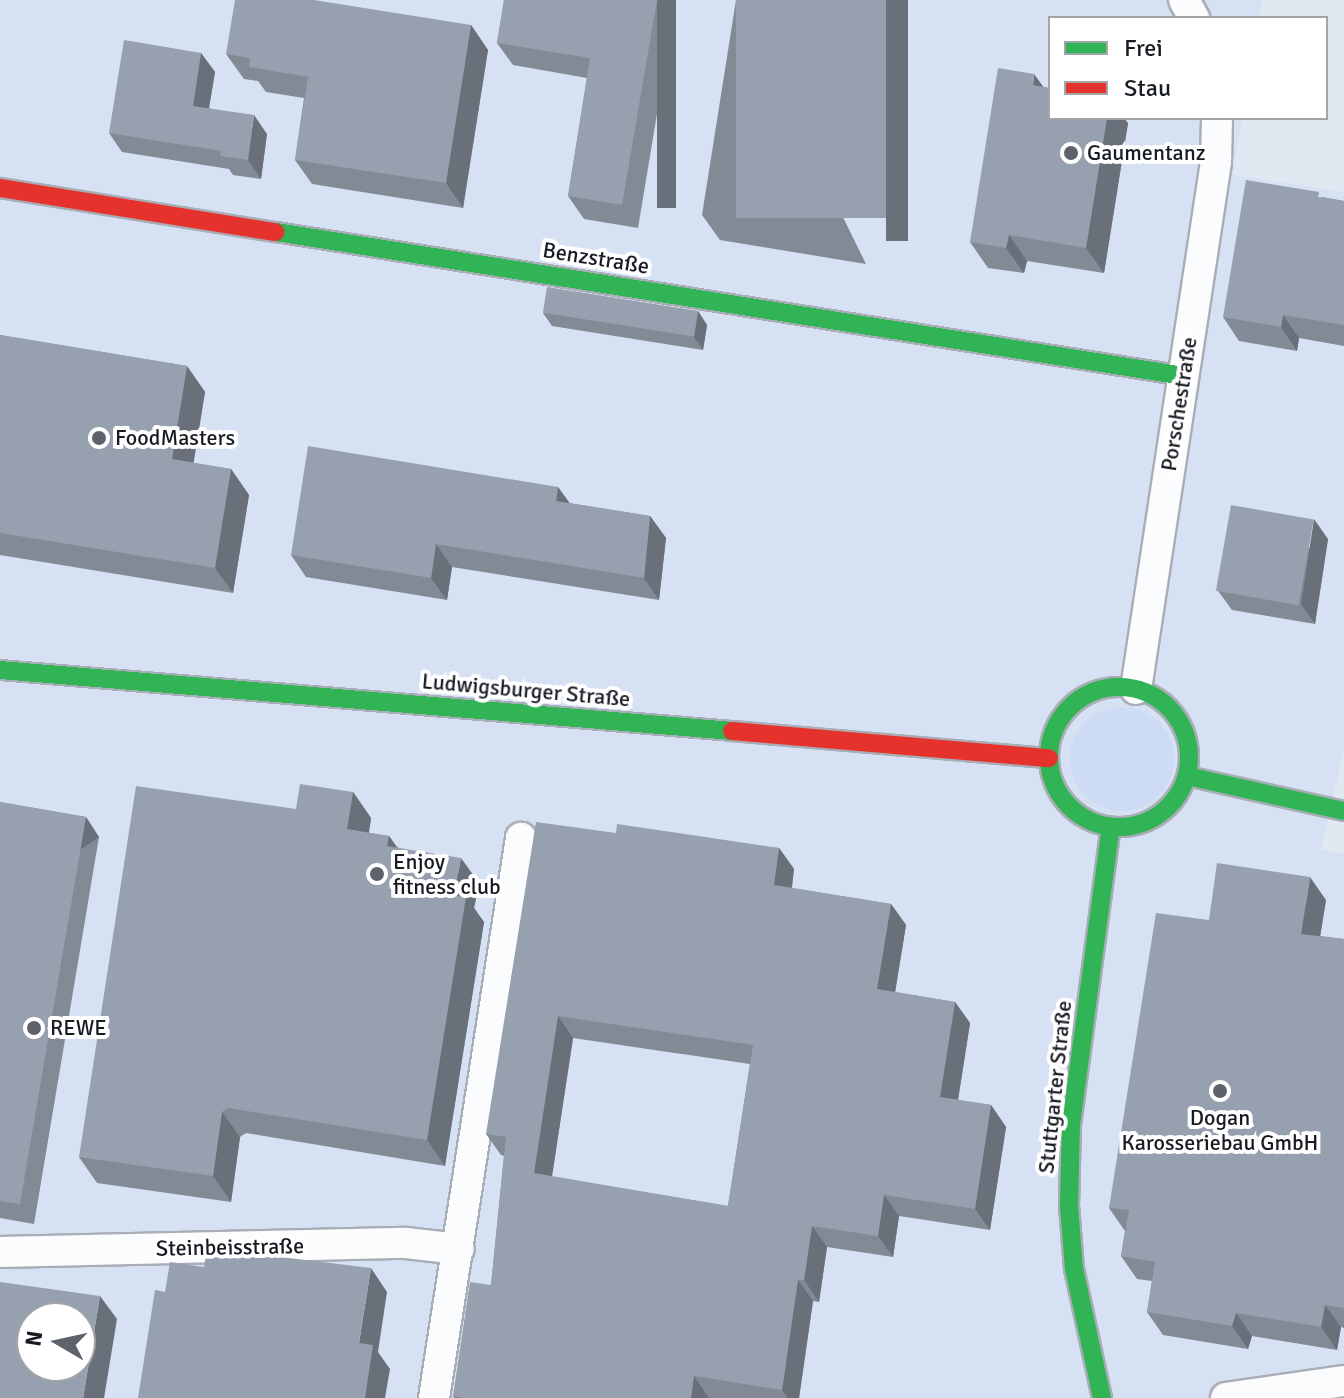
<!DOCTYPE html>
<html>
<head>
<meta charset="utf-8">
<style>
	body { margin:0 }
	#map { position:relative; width:1344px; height:1398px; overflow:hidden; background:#e2e8f2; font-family:Signika,sans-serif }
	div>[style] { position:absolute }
	.built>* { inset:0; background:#d6e1f4 }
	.green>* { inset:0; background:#cddbf4 }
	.round { border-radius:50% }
	.roads { filter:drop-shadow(2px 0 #a9adb5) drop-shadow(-2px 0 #a9adb5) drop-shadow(0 2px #a9adb5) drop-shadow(0 -2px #a9adb5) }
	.street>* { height:30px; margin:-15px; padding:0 15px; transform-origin:15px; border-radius:15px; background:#fbfcfd }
	.fast>* { height:18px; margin:-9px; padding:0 9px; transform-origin:9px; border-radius:9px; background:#30b455 }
	.fast>.ring { margin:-9px; padding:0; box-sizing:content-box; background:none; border:18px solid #30b455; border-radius:50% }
	.jam>* { height:18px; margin:-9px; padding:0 9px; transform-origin:9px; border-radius:9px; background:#e5322d }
	.wall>* { inset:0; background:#828a96 }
	.shaded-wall>* { inset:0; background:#6a707a; transform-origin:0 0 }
	.building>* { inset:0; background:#97a0af; transform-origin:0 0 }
	.dots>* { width:22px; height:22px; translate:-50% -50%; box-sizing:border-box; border:4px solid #fff; border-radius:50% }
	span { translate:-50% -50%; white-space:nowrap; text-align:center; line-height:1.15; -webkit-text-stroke:8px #fff; paint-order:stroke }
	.poi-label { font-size:22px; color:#171b22 }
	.left { translate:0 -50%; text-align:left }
	.street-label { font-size:22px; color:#171b22 }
	.legend { position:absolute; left:1048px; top:16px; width:280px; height:104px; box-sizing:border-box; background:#fff; border:2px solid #a2a4a7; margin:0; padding:10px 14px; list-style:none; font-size:24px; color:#171b22 }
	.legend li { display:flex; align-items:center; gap:16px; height:40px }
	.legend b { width:40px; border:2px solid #a2a4a7 }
	.north { position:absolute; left:16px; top:1302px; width:80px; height:80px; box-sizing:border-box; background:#fff; border:2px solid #a2a4a7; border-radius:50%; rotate:279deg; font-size:22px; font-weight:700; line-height:32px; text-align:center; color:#171b22 }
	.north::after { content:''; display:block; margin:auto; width:28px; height:36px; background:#5e636b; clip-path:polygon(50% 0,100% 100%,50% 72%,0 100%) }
</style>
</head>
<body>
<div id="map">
	<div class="built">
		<i style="clip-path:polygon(evenodd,0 0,1262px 0,1259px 18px,1050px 18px,1050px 118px,1242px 118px,1233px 175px,1344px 192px,1344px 749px,1321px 850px,1344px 854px,1344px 1398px,0 1398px,0 0,32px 1318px,80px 1318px,80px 1366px,32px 1366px,32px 1318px)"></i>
	</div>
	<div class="green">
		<i class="round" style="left:1070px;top:707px;width:104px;height:104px"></i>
	</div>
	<div class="roads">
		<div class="street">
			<i style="left:1184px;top:0;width:21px;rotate:61deg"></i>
			<i style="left:1136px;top:689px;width:533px;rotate:-81.37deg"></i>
			<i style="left:1216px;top:162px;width:44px;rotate:-88.7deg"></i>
			<i style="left:0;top:1252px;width:406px;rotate:-1.3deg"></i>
			<i style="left:406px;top:1243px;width:53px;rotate:6.5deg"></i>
			<i style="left:434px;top:1398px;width:567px;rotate:-81.17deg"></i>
			<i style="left:1226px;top:1398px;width:119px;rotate:-8.2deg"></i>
		</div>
		<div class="fast">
			<i style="left:276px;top:232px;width:919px;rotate:9.01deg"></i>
			<i style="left:0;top:670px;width:735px;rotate:4.76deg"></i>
			<i class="ring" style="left:1049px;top:687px;width:122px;height:122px"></i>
			<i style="left:1187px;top:776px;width:161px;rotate:12.6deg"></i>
			<i style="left:1102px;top:1398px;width:132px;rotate:-102.2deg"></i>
			<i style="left:1074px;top:1269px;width:63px;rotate:-94.5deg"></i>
			<i style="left:1069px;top:1206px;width:81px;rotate:-88.6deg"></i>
			<i style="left:1071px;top:1125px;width:301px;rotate:-82.4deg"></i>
		</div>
		<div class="jam">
			<i style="left:0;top:188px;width:279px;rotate:9.1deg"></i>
			<i style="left:732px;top:731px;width:318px;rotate:4.9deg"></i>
		</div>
	</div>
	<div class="wall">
		<i style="clip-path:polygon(504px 0,676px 0,638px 228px,584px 219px,568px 196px,587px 78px,513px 65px,497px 43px)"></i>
		<i style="clip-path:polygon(736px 0,866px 264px,720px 240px,702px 215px)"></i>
		<i style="clip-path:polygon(471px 25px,488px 50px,463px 208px,312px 184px,295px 160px,304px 98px,266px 92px,258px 81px,244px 79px,226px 54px)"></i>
		<i style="clip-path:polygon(201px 53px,215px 72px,209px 108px,267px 134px,261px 179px,233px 175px,229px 169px,122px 152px,109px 133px)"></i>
		<i style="clip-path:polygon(1044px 87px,1128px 123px,1104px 273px,1027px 261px,1024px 273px,988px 268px,970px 242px)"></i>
		<i style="clip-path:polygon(1322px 197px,1344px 201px,1344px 346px,1299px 338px,1297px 351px,1239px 341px,1223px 317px)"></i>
		<i style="clip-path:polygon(698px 311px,707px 325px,703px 350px,552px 326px,543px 313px)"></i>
		<i style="clip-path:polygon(0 335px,187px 366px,205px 392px,193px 463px,231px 469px,249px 495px,233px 593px,0 555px)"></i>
		<i style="clip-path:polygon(558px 487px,569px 503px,650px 516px,666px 538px,659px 600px,452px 567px,447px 600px,306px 577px,291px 555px)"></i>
		<i style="clip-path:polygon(1328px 539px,1315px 624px,1232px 610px,1218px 591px)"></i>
		<i style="clip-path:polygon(353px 792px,371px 818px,369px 833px,389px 836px,397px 847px,479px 883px,474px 908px,484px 922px,445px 1166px,246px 1133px,240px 1137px,231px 1202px,97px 1183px,79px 1157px,296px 809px)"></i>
		<i style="clip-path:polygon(0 802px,86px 817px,99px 837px,34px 1224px,0 1218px)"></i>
		<i style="clip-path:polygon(evenodd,616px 833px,779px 848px,794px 869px,792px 888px,891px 904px,906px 925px,895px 992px,955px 1002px,970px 1023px,958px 1100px,991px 1105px,1006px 1127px,990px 1230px,899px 1216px,893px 1257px,827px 1247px,819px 1302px,813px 1301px,799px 1398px,454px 1398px,453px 1396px,491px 1285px,504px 1156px,501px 1155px,486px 1134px,616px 833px,573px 1038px,750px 1064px,728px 1206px,552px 1177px,573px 1038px)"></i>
		<i style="clip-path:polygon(1326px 900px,1320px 936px,1344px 939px,1344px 1328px,1341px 1327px,1337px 1350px,1252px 1336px,1248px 1349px,1163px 1335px,1147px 1312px,1152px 1281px,1137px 1279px,1121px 1256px,1125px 1231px,1109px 1208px,1209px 920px)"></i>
	</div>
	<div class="shaded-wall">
		<i style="left:657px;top:0;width:19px;height:208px"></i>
		<i style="left:886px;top:0;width:22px;height:241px"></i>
		<i style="clip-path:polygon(471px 25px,488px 50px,463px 208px,446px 183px)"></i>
		<i style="clip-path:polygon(201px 53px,215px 72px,206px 125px,193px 106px)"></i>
		<i style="clip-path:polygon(1034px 74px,1050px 96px,1033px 85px)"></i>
		<i style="clip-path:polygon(254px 115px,267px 134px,261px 179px,248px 160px)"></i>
		<i style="clip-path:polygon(1107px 118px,1124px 118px,1128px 123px,1104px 273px,1086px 248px)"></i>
		<i style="clip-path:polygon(1009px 235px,1027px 261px,1024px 273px,1006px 248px)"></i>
		<i style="clip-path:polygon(698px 311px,707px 325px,703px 350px,694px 337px)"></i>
		<i style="clip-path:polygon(1283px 315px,1299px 338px,1297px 351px,1281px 327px)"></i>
		<i style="clip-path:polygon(187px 366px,205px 392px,190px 485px,172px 459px)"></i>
		<i style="clip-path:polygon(231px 469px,249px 495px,233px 593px,215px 568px)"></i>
		<i style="clip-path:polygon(558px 487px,574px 509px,556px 501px)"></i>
		<i style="clip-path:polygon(650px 516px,666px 538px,659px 600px,644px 578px)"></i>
		<i style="clip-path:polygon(1314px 519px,1328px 539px,1315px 624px,1301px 604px)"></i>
		<i style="clip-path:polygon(436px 544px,452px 567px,447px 600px,431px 578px)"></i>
		<i style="clip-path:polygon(353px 792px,371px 818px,365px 855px,347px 829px)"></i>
		<i style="left:86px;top:817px;width:24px;height:393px;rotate:57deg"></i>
		<i style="clip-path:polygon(389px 836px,407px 862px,387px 846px)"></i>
		<i style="clip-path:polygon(779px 848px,794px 869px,789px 907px,774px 885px)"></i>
		<i style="clip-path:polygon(461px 858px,479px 883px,474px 908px,484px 922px,445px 1166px,427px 1140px,454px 895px)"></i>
		<i style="clip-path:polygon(1310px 877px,1326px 900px,1317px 956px,1301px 934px)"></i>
		<i style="clip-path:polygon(891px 904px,906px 925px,892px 1011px,877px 989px)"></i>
		<i style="clip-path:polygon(955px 1002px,970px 1023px,955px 1119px,940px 1097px)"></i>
		<i style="clip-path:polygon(558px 1016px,573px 1038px,549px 1195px,534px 1173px)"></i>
		<i style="clip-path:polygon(991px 1105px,1006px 1127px,990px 1230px,975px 1209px)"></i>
		<i style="clip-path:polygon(222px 1112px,240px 1137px,231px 1202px,213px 1176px)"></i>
		<i style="clip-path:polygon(884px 1195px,899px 1216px,893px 1257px,878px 1236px)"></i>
		<i style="clip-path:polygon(812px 1226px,827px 1247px,819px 1302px,804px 1280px)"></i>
		<i style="clip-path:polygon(371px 1268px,387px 1292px,378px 1352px,390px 1369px,385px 1398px,365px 1398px,359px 1343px)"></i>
		<i style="clip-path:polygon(798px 1280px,813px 1301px,799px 1398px,788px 1398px,782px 1390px)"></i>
		<i style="clip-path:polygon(100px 1296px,117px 1319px,104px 1398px,83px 1398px)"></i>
		<i style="clip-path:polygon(1325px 1305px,1341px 1327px,1337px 1350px,1321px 1327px)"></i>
		<i style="clip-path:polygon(1236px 1313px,1252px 1336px,1248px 1349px,1232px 1326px)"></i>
		<i style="clip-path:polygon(694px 1376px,709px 1398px,691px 1398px)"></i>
	</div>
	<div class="building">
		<i style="clip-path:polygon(235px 0,314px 0,471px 25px,446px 183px,295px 160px,308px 77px,249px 67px,250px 58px,226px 54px)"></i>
		<i style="clip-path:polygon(504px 0,657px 0,622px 205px,568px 196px,590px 58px,497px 43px)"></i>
		<i style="left:736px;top:0;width:150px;height:218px"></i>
		<i style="clip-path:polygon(124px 40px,201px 53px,193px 106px,254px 115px,248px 160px,220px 156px,221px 151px,109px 133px)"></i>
		<i style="clip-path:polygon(998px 68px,1034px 74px,1033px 85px,1050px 88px,1050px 118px,1107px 118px,1086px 248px,1009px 235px,1006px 248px,970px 242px)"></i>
		<i style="clip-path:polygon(1246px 180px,1319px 192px,1318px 197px,1344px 201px,1344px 325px,1283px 315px,1281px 327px,1223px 317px)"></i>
		<i style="left:547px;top:287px;width:153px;height:26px;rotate:9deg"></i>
		<i style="clip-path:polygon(0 335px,187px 366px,172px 459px,231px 469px,215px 568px,0 533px)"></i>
		<i style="clip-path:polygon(308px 446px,558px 487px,556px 501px,650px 516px,644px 578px,436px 544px,431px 578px,291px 555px)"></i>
		<i style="left:1231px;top:505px;width:84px;height:87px;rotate:10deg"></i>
		<i style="clip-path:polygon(300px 784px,353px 792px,347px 829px,389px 836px,387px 846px,461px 858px,454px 895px,466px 897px,427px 1140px,228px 1108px,222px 1112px,213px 1176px,79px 1157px,136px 786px,296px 809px)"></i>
		<i style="clip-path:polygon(0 802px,86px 817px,20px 1204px,0 1201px)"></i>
		<i style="clip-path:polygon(evenodd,536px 822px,616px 833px,617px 824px,779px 848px,774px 885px,891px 904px,877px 989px,955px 1002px,940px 1097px,991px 1105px,975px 1209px,884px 1195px,878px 1236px,812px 1226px,804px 1280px,798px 1280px,782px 1390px,694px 1376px,691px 1398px,464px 1398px,453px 1396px,470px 1282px,491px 1285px,506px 1137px,486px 1134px,536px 822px,558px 1016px,753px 1045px,728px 1206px,534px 1173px,558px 1016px)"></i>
		<i style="clip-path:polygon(1217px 863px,1310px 877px,1301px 934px,1344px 939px,1344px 1308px,1325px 1305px,1321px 1327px,1236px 1313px,1232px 1326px,1147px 1312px,1155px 1262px,1121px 1256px,1129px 1210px,1109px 1208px,1156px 913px,1209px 920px)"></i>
		<i style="clip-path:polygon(207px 1248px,371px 1268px,359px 1343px,373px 1345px,365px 1398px,138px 1398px,155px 1290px,165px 1292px,170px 1262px,204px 1267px)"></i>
		<i style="clip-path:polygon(evenodd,0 1282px,100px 1296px,83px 1398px,0 1398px,0 1282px,32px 1318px,80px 1318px,80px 1366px,32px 1366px,32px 1318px)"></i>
	</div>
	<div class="dots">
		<i style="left:1071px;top:153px;background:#5e636b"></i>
		<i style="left:99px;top:438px;background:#5e636b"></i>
		<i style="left:377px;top:874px;background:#5e636b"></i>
		<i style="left:34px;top:1028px;background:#5e636b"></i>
		<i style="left:1220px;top:1091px;background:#5e636b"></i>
	</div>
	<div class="poi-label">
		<span class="left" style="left:1087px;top:153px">Gaumentanz</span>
		<span class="left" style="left:115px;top:438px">FoodMasters</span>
		<span class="left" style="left:393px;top:874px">Enjoy<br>fitness club</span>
		<span class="left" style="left:50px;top:1028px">REWE</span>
		<span style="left:1220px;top:1130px">Dogan<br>Karosseriebau GmbH</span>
	</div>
	<div class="street-label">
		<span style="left:596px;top:258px;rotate:9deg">Benzstraße</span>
		<span style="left:1179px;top:404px;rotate:-81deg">Porschestraße</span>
		<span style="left:526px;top:690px;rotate:5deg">Ludwigsburger Straße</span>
		<span style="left:1055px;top:1087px;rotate:-84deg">Stuttgarter Straße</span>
		<span style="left:230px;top:1247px;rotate:-1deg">Steinbeisstraße</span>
	</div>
	<ul class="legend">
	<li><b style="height:10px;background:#30b455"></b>Frei</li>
	<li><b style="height:10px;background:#e5322d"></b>Stau</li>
	</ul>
	<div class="north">N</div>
</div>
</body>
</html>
